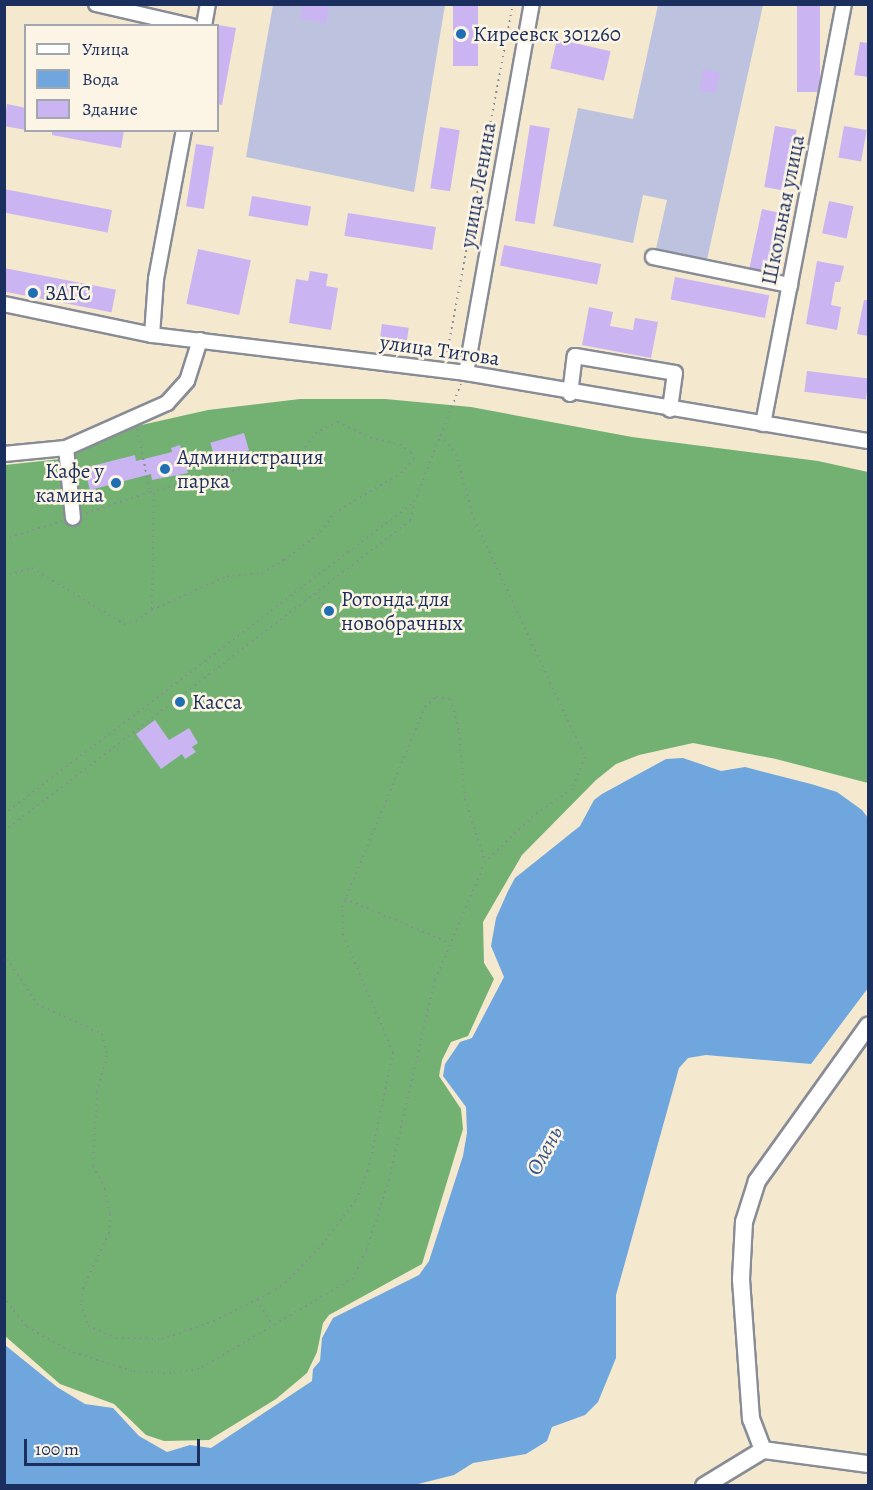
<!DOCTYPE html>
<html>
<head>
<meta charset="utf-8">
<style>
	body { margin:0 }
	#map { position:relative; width:873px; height:1490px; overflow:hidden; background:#f4e8ce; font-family:Alegreya,serif }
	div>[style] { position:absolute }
	.industrial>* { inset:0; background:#bdc3de }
	.forest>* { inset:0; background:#72b172 }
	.water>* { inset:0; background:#70a6de }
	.building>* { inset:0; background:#cab4f2; transform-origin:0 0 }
	.round { border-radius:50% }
	.path>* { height:2px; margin-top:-1px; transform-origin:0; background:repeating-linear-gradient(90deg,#888c96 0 1.5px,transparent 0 6px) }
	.roads { filter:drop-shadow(2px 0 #888c96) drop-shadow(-2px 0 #888c96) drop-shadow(0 2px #888c96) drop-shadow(0 -2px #888c96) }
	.minor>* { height:14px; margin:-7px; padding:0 7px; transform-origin:7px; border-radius:7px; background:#fff }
	.major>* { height:16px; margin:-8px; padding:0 8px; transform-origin:8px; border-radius:8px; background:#fff }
	.dots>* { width:16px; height:16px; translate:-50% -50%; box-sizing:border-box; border:3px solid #fcf5e5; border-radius:50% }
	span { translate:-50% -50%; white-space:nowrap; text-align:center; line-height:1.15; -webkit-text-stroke:5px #fcf5e5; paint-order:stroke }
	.poi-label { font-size:21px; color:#1b2f5e }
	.left { translate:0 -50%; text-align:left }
	.right { translate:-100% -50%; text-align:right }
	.street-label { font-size:21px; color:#1b2f5e }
	.water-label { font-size:22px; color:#355384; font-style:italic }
	.frame { position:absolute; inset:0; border:6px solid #1b2f5e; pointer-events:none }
	.legend { position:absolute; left:24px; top:24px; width:195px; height:108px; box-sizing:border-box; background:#fcf5e5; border:2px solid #a2a6af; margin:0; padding:8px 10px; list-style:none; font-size:18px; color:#1b2f5e }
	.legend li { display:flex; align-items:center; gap:12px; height:30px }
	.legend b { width:30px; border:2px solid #a2a6af }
	.scale { position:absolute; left:24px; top:1439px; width:176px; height:27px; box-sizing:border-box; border:3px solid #1b2f5e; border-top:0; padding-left:8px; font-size:18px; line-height:21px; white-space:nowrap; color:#1b2f5e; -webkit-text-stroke:4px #fcf5e5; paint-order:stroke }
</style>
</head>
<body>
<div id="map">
	<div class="industrial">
		<i style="clip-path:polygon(273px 5px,445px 5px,414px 192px,246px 157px)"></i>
		<i style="clip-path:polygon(658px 5px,763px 5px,706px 264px,655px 253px,667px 200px,643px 195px,633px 243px,553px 226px,578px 108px,633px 119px)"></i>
	</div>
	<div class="forest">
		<i style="clip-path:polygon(300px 399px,385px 399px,471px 407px,632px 437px,818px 461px,868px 472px,868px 783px,776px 759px,693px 743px,639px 755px,616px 764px,596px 780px,522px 855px,483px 922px,484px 963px,494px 979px,468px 1036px,451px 1042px,442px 1060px,439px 1076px,461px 1109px,463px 1129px,422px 1264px,329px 1315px,323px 1323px,317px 1352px,307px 1373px,276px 1399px,209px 1440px,164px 1441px,146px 1435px,114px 1404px,60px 1384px,5px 1336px,5px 465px,61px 459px,137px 426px,208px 410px)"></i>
	</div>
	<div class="water">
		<i style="clip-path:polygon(683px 758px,721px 771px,745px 767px,811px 784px,837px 792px,862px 810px,868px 818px,868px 988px,811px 1064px,706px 1055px,688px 1058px,679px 1068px,616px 1295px,616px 1358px,598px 1402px,585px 1415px,552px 1427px,547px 1441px,526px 1454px,473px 1463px,454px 1475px,414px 1485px,5px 1485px,5px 1345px,57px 1387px,85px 1404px,113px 1408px,139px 1436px,167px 1452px,190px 1445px,211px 1448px,312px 1381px,313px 1369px,320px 1361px,322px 1338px,333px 1318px,419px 1275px,429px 1261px,463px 1156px,467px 1133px,466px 1107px,443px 1076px,445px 1064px,460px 1042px,472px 1038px,504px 977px,491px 946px,496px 918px,508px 891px,515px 878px,580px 826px,594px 800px,602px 794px,666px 759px)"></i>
	</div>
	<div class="building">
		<i style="clip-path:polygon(303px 4px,330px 4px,326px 24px,300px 18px)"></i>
		<i style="left:453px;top:4px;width:25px;height:62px"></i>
		<i style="left:797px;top:4px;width:23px;height:88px"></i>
		<i style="clip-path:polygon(218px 25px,236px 28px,222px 105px,218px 104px)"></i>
		<i style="left:557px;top:39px;width:55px;height:30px;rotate:13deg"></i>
		<i style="clip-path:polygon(860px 42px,868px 43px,868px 77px,854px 75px)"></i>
		<i style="left:703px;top:69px;width:17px;height:22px;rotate:10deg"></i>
		<i style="clip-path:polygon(7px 104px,26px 108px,26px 130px,4px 126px)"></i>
		<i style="left:530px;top:125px;width:20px;height:97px;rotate:9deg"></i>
		<i style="left:775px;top:126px;width:22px;height:62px;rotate:10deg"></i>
		<i style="left:844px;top:126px;width:23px;height:32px;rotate:10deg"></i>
		<i style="left:440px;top:127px;width:20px;height:62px;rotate:9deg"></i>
		<i style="clip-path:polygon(52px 130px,124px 130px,121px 148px,52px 135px)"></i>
		<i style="left:196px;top:144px;width:18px;height:63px;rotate:9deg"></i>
		<i style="left:4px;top:189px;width:110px;height:23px;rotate:11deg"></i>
		<i style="left:252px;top:196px;width:60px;height:20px;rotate:10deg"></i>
		<i style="left:829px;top:201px;width:25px;height:33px;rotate:12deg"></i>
		<i style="left:762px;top:209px;width:24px;height:60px;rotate:12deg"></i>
		<i style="left:348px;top:213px;width:89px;height:23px;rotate:9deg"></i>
		<i style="left:504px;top:245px;width:99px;height:21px;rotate:11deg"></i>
		<i style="left:198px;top:249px;width:54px;height:56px;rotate:12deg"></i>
		<i style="clip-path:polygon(817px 261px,844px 266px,840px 282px,835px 282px,831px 305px,841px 307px,837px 330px,806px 324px)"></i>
		<i style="left:4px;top:268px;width:114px;height:23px;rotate:11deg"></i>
		<i style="clip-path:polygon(310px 271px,328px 274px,326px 286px,338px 288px,331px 330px,289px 323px,296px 279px,308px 281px)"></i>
		<i style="left:675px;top:277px;width:96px;height:23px;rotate:11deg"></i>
		<i style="clip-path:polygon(864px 300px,868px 300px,868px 336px,857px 334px)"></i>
		<i style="clip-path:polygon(589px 307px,613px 312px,610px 326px,633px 330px,635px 318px,658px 322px,651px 358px,582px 345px)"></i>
		<i style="left:382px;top:324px;width:27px;height:19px;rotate:8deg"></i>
		<i style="left:807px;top:371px;width:62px;height:21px;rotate:7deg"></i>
		<i style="left:244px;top:433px;width:18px;height:35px;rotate:74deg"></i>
		<i style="clip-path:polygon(180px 445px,188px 473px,152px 480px,151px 474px,90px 490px,84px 468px,135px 455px,136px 461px,172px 452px,171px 448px)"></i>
		<i class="round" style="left:324px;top:606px;width:10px;height:10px"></i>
		<i style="clip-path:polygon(155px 720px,169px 740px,189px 728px,198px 743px,192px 747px,196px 752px,185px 759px,182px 754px,161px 769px,136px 734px)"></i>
	</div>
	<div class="path">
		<i style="left:446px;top:358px;width:360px;rotate:-79.3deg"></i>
		<i style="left:137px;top:429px;width:63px;rotate:78.2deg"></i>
		<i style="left:441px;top:435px;width:24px;rotate:52deg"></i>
		<i style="left:456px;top:454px;width:67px;rotate:74.5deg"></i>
		<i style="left:474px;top:519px;width:263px;rotate:65deg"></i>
		<i style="left:585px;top:757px;width:35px;rotate:112deg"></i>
		<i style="left:572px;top:789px;width:47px;rotate:145.3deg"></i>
		<i style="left:533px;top:816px;width:66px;rotate:136.2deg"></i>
		<i style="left:4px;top:539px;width:61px;rotate:-17.2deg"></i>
		<i style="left:4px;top:576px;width:29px;rotate:-16deg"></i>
		<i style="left:32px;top:568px;width:108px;rotate:31.3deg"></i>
		<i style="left:124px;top:624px;width:12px;rotate:-14deg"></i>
		<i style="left:136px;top:621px;width:19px;rotate:-35deg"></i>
		<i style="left:152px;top:610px;width:82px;rotate:-24.4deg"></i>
		<i style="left:227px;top:576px;width:35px;rotate:-5deg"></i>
		<i style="left:262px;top:573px;width:26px;rotate:-31deg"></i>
		<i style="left:284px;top:560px;width:46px;rotate:-37.1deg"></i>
		<i style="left:321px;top:532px;width:23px;rotate:-56deg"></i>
		<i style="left:334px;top:513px;width:78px;rotate:-30.8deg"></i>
		<i style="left:401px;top:473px;width:19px;rotate:-47deg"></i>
		<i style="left:414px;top:459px;width:8px;rotate:-113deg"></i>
		<i style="left:411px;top:452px;width:12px;rotate:-145deg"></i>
		<i style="left:401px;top:445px;width:36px;rotate:-166deg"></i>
		<i style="left:366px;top:436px;width:31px;rotate:-153deg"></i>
		<i style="left:338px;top:422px;width:23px;rotate:155deg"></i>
		<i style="left:317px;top:432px;width:27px;rotate:129deg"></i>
		<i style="left:300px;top:453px;width:9px;rotate:159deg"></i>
		<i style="left:292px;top:456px;width:146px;rotate:165.8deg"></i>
		<i style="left:150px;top:492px;width:70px;rotate:161.6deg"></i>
		<i style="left:315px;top:593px;width:14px;rotate:54deg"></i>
		<i style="left:323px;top:604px;width:13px;rotate:94deg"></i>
		<i style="left:322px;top:617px;width:13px;rotate:4deg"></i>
		<i style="left:335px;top:618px;width:13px;rotate:-86deg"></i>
		<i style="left:336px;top:605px;width:13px;rotate:-176deg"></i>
		<i style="left:152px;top:609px;width:118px;rotate:-89deg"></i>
		<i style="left:4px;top:814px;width:515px;rotate:-37.27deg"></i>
		<i style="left:4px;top:831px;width:512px;rotate:-37.38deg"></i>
		<i style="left:411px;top:520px;width:18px;rotate:-81deg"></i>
		<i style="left:414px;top:502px;width:127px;rotate:-68.3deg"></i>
		<i style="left:345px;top:899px;width:114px;rotate:22.7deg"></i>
		<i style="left:4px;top:954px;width:60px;rotate:56.6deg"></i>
		<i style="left:37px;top:1004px;width:72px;rotate:24.8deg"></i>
		<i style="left:102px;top:1034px;width:23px;rotate:77deg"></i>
		<i style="left:107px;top:1056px;width:37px;rotate:106deg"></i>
		<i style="left:97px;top:1092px;width:74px;rotate:93.1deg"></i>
		<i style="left:93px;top:1166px;width:26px;rotate:62deg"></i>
		<i style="left:105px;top:1189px;width:25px;rotate:79deg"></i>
		<i style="left:110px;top:1214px;width:19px;rotate:93deg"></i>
		<i style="left:109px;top:1233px;width:61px;rotate:115.3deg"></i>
		<i style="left:83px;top:1288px;width:16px;rotate:97deg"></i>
		<i style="left:81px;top:1304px;width:23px;rotate:72deg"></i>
		<i style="left:88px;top:1326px;width:30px;rotate:23deg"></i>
		<i style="left:116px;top:1338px;width:46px;rotate:1.2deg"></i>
		<i style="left:162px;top:1339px;width:55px;rotate:-19.1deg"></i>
		<i style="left:214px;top:1321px;width:63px;rotate:-26.6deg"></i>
		<i style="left:270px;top:1293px;width:18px;rotate:-34deg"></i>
		<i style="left:285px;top:1283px;width:53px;rotate:-45.8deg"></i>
		<i style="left:322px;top:1245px;width:56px;rotate:-52.9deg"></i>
		<i style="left:356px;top:1200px;width:31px;rotate:-68deg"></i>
		<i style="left:368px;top:1171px;width:122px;rotate:-78.1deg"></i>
		<i style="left:393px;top:1052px;width:127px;rotate:-113.1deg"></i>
		<i style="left:343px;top:935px;width:28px;rotate:-92deg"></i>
		<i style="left:342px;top:907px;width:217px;rotate:-67.5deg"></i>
		<i style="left:425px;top:707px;width:15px;rotate:-42deg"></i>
		<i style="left:436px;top:697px;width:15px;rotate:8deg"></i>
		<i style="left:451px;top:699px;width:34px;rotate:76deg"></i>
		<i style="left:459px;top:732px;width:67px;rotate:84.9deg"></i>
		<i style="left:465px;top:799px;width:66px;rotate:72.4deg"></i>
		<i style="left:485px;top:862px;width:128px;rotate:113deg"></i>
		<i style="left:435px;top:980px;width:205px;rotate:103deg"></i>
		<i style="left:389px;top:1180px;width:75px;rotate:107.9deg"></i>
		<i style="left:366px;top:1251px;width:30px;rotate:116deg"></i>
		<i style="left:353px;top:1278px;width:179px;rotate:149.4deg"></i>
		<i style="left:199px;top:1369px;width:28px;rotate:172deg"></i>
		<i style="left:171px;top:1373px;width:39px;rotate:-177deg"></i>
		<i style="left:132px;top:1371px;width:65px;rotate:-162.1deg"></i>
		<i style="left:70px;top:1351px;width:51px;rotate:-150.4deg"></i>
		<i style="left:26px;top:1326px;width:36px;rotate:-128deg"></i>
		<i style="left:257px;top:1300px;width:28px;rotate:58deg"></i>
	</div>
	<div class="roads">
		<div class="minor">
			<i style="left:96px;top:4px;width:98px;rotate:13deg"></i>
			<i style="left:204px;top:26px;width:22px;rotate:-80deg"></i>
			<i style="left:653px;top:257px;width:140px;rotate:11.6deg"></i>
			<i style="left:4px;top:304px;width:151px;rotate:11.8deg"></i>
			<i style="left:152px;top:335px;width:316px;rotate:6.9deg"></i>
			<i style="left:466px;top:373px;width:408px;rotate:9.6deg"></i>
			<i style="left:152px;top:335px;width:56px;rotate:-85.9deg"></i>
			<i style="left:156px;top:279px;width:152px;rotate:-79.4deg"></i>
			<i style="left:466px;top:373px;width:375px;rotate:-79.9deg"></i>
			<i style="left:570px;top:394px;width:38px;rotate:-83deg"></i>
			<i style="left:575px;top:356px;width:101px;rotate:9.6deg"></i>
			<i style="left:675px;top:373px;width:37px;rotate:98deg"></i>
			<i style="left:763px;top:424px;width:428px;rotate:-79.1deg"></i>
			<i style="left:66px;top:448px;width:70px;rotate:84.3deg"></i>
			<i style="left:4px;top:454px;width:62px;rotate:-5.5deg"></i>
			<i style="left:66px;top:448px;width:111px;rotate:-24deg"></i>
			<i style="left:167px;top:403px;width:30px;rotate:-48deg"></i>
			<i style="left:187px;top:381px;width:43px;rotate:-72.4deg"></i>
		</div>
		<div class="major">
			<i style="left:763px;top:1450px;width:33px;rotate:-111deg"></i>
			<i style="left:751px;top:1419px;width:140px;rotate:-94.1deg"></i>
			<i style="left:741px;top:1279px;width:57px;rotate:-87deg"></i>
			<i style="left:744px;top:1222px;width:43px;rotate:-72.4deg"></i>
			<i style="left:757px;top:1181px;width:191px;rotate:-54.4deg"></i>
			<i style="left:704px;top:1486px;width:69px;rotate:-31.4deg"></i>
			<i style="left:763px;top:1450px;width:106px;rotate:7.6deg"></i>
		</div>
	</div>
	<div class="dots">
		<i style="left:461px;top:34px;background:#1f6fb2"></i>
		<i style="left:33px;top:293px;background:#1f6fb2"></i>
		<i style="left:165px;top:469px;background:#1f6fb2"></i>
		<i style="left:116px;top:483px;background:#1f6fb2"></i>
		<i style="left:329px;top:611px;background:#1f6fb2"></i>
		<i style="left:180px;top:702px;background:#1f6fb2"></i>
	</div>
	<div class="poi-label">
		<span class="left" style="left:473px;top:34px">Киреевск 301260</span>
		<span class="left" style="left:45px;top:293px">ЗАГС</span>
		<span class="left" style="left:177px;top:469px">Администрация<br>парка</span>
		<span class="right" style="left:104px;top:483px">Кафе у<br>камина</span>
		<span class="left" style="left:341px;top:611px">Ротонда для<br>новобрачных</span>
		<span class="left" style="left:192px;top:702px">Касса</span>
	</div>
	<div class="street-label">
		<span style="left:478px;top:185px;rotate:-80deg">улица Ленина</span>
		<span style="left:783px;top:210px;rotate:-79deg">Школьная улица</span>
		<span style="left:440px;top:350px;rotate:8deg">улица Титова</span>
	</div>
	<div class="water-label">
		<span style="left:545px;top:1151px;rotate:-62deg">Олень</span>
	</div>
	<div class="frame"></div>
	<ul class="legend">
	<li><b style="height:8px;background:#fff"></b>Улица</li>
	<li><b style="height:16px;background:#70a6de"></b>Вода</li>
	<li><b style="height:16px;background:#cab4f2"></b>Здание</li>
	</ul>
	<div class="scale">100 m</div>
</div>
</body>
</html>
